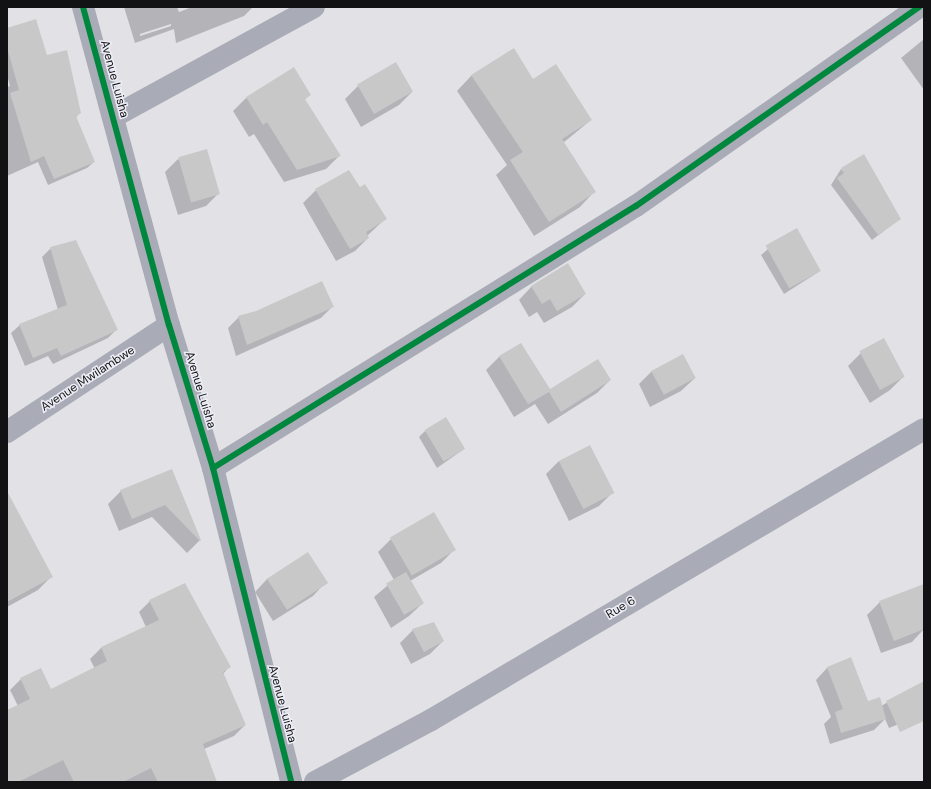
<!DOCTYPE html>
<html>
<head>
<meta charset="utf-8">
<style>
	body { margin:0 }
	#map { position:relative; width:931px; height:789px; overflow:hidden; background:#e2e2e6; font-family:"DM Sans",sans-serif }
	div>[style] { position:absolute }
	.shadow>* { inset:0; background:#0003 }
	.building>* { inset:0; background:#c9c8c9; transform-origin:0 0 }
	.street>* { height:22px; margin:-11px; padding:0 11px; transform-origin:11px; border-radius:11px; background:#a9abb7 }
	.cycleway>* { height:6px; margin:-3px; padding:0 3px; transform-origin:3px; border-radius:3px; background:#00873e }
	span { translate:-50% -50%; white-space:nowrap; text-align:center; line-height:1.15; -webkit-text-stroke:3px #edeef6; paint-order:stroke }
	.street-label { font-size:12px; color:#121214 }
	.frame { position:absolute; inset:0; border:8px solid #121214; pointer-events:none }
</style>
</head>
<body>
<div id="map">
	<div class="shadow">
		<i style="clip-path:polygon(evenodd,124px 7px,177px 7px,179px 12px,192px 7px,253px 7px,244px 16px,176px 43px,174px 29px,135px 43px,124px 7px,171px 24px,171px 26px,140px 36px,140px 34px,171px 24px)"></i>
		<i style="clip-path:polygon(7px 29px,46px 56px,80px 113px,75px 118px,94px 162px,87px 168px,48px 185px,38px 162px,7px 176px,7px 87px,10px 86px,7px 75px)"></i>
		<i style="clip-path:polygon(924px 39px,924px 90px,901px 58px)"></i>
		<i style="clip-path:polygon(513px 49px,533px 80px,591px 120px,563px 143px,594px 192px,580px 207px,534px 236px,496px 175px,507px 165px,457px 91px,471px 76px)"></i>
		<i style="clip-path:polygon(358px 86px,412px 92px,399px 105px,361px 127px,345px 99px)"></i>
		<i style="clip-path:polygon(310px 95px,304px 100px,339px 156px,326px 169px,284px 182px,254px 134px,249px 137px,233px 111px,246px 98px)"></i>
		<i style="clip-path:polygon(178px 159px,219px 193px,206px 206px,178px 215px,165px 172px)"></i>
		<i style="clip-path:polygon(841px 169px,900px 219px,872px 240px,831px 185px)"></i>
		<i style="clip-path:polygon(360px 189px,385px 219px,367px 236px,368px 238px,355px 251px,336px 261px,303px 203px,316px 190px)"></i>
		<i style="clip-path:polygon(51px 248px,116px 330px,108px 338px,53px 364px,48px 356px,25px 366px,11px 333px,20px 325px,58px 310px,42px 257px)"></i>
		<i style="clip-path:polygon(768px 249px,820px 271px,784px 294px,761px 255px)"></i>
		<i style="clip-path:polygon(532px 286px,585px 294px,572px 307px,544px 323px,537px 312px,529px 317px,519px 300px)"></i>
		<i style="clip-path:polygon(332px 307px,321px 318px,236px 356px,228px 328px,239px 317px,256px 312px)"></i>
		<i style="clip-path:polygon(521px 344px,549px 391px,610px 380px,597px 393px,548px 424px,535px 404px,514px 417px,486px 370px,499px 357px)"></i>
		<i style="clip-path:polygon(861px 353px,903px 377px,890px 390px,870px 403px,848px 366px)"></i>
		<i style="clip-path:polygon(652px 371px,695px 378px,681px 391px,650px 407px,639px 384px)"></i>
		<i style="clip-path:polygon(425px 431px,464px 449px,437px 468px,419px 437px)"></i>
		<i style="clip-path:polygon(559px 461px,612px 493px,599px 506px,569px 521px,546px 474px)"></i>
		<i style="clip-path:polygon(171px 470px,200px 540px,187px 553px,152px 517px,119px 531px,108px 504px,121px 491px)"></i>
		<i style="clip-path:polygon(7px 514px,51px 577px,38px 590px,7px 607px)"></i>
		<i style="clip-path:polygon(391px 539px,454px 550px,441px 563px,410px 581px,423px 603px,409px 616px,391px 628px,374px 597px,394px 580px,378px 552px)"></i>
		<i style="clip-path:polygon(268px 578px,326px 582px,313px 596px,273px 621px,255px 592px)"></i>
		<i style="clip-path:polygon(150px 601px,229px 667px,223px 674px,245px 725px,234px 736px,204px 749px,216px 782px,7px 782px,7px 711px,18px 706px,10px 690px,21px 679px,50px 691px,95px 669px,90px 659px,101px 648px,146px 627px,139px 612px)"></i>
		<i style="clip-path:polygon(880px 602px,924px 627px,924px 629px,912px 642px,881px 653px,867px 615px)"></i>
		<i style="clip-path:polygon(434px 623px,443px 641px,430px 654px,411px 664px,400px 643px,413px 630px)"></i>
		<i style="clip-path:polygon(850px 658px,868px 702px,881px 706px,924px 682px,924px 714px,889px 728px,885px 719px,874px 730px,830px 744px,824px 724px,831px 717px,816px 680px,827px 668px)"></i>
	</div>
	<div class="building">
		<i style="clip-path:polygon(36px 19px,47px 55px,67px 50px,81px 113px,76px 116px,95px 162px,54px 179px,44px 156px,31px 162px,10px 93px,19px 90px,7px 47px,7px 28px)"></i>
		<i style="clip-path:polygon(514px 48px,533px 79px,556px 64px,592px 120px,562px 139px,596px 192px,549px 222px,510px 160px,523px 152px,471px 75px)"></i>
		<i style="left:396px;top:62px;width:34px;height:45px;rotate:60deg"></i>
		<i style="clip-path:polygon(294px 67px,311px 95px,305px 99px,341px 156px,297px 170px,267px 122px,263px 125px,246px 97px)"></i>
		<i style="left:207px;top:149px;width:47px;height:30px;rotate:74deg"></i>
		<i style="clip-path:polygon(864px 154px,901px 219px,878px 235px,837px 178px,844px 173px,841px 168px)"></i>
		<i style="clip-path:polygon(349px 170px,360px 187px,365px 184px,387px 219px,366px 232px,369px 238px,350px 249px,315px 189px)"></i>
		<i style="left:797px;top:228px;width:49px;height:36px;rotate:61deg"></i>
		<i style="clip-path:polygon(76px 240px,118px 330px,61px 356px,57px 348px,33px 358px,19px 324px,67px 305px,50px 247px)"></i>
		<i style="clip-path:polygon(568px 263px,586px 294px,557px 311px,550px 299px,542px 304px,531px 286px)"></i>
		<i style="clip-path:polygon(322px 281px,334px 307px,247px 345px,238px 316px,256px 311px)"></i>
		<i style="left:884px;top:338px;width:44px;height:28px;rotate:62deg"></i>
		<i style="clip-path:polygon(521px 343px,550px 389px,598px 359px,611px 380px,561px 412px,549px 392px,528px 404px,499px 356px)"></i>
		<i style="left:683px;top:354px;width:27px;height:36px;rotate:62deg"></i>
		<i style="left:446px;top:417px;width:37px;height:25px;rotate:59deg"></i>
		<i style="left:590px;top:445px;width:54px;height:35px;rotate:63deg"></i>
		<i style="clip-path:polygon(172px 469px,201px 540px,200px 541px,165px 505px,132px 519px,120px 490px)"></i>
		<i style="clip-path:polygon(7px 491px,53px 577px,7px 602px)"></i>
		<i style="left:434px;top:512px;width:44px;height:51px;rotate:60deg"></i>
		<i style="left:308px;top:552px;width:37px;height:49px;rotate:57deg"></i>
		<i style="left:406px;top:572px;width:36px;height:23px;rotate:60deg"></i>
		<i style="clip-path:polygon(185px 583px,231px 667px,223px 672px,246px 725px,203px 744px,217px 782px,158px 782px,151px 768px,123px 782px,74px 782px,63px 760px,18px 782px,7px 782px,7px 710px,30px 699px,20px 678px,41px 668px,51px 689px,107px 661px,101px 647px,159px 620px,149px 600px)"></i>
		<i style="clip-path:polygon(924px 584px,924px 629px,894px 641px,879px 601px)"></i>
		<i style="clip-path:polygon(434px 622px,444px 641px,424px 652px,412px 629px)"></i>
		<i style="clip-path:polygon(851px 657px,868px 701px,880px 697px,886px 719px,841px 733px,835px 712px,843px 709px,827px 667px)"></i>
		<i style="clip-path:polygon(924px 681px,924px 721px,900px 732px,886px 701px)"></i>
	</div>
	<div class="street">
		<i style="left:83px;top:7px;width:329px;rotate:74.9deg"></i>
		<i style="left:169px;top:325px;width:150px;rotate:72.9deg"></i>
		<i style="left:213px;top:468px;width:324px;rotate:76deg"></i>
		<i style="left:113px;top:117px;width:229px;rotate:-28.7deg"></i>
		<i style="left:7px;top:432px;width:194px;rotate:-33.4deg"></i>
		<i style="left:213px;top:468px;width:498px;rotate:-31.8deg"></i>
		<i style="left:636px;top:206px;width:346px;rotate:-35.1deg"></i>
		<i style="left:315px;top:782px;width:132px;rotate:-28.1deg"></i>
		<i style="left:431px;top:720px;width:572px;rotate:-30.55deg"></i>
	</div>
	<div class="cycleway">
		<i style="left:83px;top:7px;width:329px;rotate:74.9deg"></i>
		<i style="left:169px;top:325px;width:150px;rotate:72.9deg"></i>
		<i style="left:213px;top:468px;width:324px;rotate:76deg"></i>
		<i style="left:213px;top:468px;width:498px;rotate:-31.8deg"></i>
		<i style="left:636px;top:206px;width:346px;rotate:-35.1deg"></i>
	</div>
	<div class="street-label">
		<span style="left:114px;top:79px;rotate:75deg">Avenue Luisha</span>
		<span style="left:88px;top:379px;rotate:-33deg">Avenue Mwilambwe</span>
		<span style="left:200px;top:390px;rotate:73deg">Avenue Luisha</span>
		<span style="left:621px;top:608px;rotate:-31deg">Rue 6</span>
		<span style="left:282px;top:704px;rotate:75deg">Avenue Luisha</span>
	</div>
	<div class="frame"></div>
</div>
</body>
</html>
